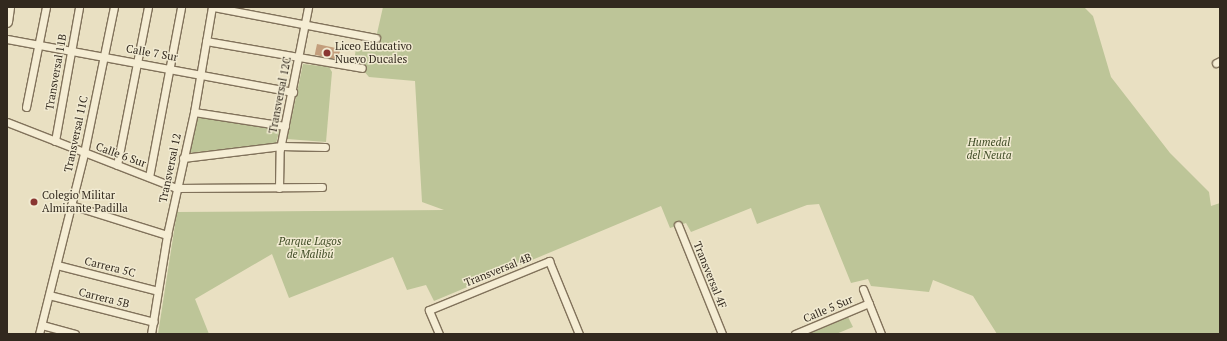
<!DOCTYPE html>
<html>
<head>
<meta charset="utf-8">
<style>
	body { margin:0 }
	#map { position:relative; width:1227px; height:341px; overflow:hidden; background:#e9e0c2; font-family:"PT Serif",serif }
	div>[style] { position:absolute }
	.green>* { inset:0; background:#bdc598 }
	.building>* { inset:0; background:#c39e7c; transform-origin:0 0 }
	.roads { filter:drop-shadow(1px 0 #81725b) drop-shadow(-1px 0 #81725b) drop-shadow(0 1px #81725b) drop-shadow(0 -1px #81725b) }
	.minor>* { height:7px; margin:-3.5px; padding:0 3.5px; transform-origin:3.5px; border-radius:3.5px; background:#f5edd4 }
	.secondary>* { height:10px; margin:-5px; padding:0 5px; transform-origin:5px; border-radius:5px; background:#f5edd4 }
	.dots>* { width:11px; height:11px; translate:-50% -50%; box-sizing:border-box; border:2px solid #f1ead1; border-radius:50% }
	span { translate:-50% -50%; white-space:nowrap; text-align:center; line-height:1.15; -webkit-text-stroke:3px #f1ead1; paint-order:stroke }
	.poi-label { font-size:11px; color:#32291e }
	.left { translate:0 -50%; text-align:left }
	.street-label { font-size:11px; color:#32291e }
	.park-label { font-size:11px; color:#414d27; font-style:italic }
	.frame { position:absolute; inset:0; border:8px solid #32291e; pointer-events:none }
</style>
</head>
<body>
<div id="map">
	<div class="green">
		<i style="clip-path:polygon(383px 7px,1084px 7px,1093px 16px,1111px 77px,1170px 153px,1209px 192px,1211px 206px,1220px 203px,1220px 334px,997px 334px,973px 296px,933px 280px,929px 292px,871px 286px,868px 279px,851px 283px,819px 204px,807px 205px,757px 224px,751px 208px,691px 232px,686px 223px,670px 228px,661px 206px,434px 301px,426px 285px,407px 290px,393px 257px,289px 298px,272px 254px,195px 299px,209px 334px,158px 334px,177px 212px,444px 210px,422px 202px,415px 81px,369px 77px,354px 60px,356px 49px,373px 51px)"></i>
		<i style="clip-path:polygon(303px 64px,329px 67px,332px 72px,326px 142px,287px 139px)"></i>
		<i style="clip-path:polygon(198px 116px,280px 129px,276px 143px,189px 153px)"></i>
		<i style="clip-path:polygon(848px 317px,853px 327px,836px 334px,809px 334px)"></i>
	</div>
	<div class="building">
		<i style="left:317px;top:44px;width:24px;height:11px;rotate:12deg"></i>
	</div>
	<div class="roads">
		<div class="minor">
			<i style="left:213px;top:7px;width:166px;rotate:10.8deg"></i>
			<i style="left:7px;top:39px;width:291px;rotate:10.5deg"></i>
			<i style="left:206px;top:41px;width:158px;rotate:9.8deg"></i>
			<i style="left:1216px;top:63px;width:4px;rotate:-27deg"></i>
			<i style="left:26px;top:107px;width:102px;rotate:-78.7deg"></i>
			<i style="left:194px;top:112px;width:92px;rotate:8.7deg"></i>
			<i style="left:7px;top:122px;width:181px;rotate:21.3deg"></i>
			<i style="left:176px;top:188px;width:146px;rotate:-0.4deg"></i>
			<i style="left:55px;top:141px;width:136px;rotate:-79.8deg"></i>
			<i style="left:183px;top:158px;width:99px;rotate:-7deg"></i>
			<i style="left:281px;top:146px;width:44px;rotate:1.3deg"></i>
			<i style="left:117px;top:165px;width:161px;rotate:-78.9deg"></i>
			<i style="left:149px;top:177px;width:173px;rotate:-79.3deg"></i>
			<i style="left:279px;top:188px;width:39px;rotate:-89deg"></i>
			<i style="left:280px;top:149px;width:145px;rotate:-78.8deg"></i>
			<i style="left:71px;top:205px;width:101px;rotate:17.4deg"></i>
			<i style="left:678px;top:225px;width:118px;rotate:68deg"></i>
			<i style="left:57px;top:265px;width:104px;rotate:14.4deg"></i>
			<i style="left:863px;top:289px;width:48px;rotate:68.2deg"></i>
			<i style="left:49px;top:295px;width:108px;rotate:14.4deg"></i>
			<i style="left:42px;top:325px;width:34px;rotate:15deg"></i>
			<i style="left:39px;top:334px;width:187px;rotate:-76deg"></i>
			<i style="left:84px;top:153px;width:149px;rotate:-78.4deg"></i>
			<i style="left:151px;top:334px;width:100px;rotate:-80.8deg"></i>
			<i style="left:167px;top:235px;width:126px;rotate:-77.6deg"></i>
			<i style="left:194px;top:112px;width:107px;rotate:-80.3deg"></i>
			<i style="left:439px;top:334px;width:26px;rotate:-113deg"></i>
			<i style="left:429px;top:310px;width:130px;rotate:-22.2deg"></i>
			<i style="left:549px;top:261px;width:79px;rotate:67.7deg"></i>
			<i style="left:795px;top:334px;width:80px;rotate:-22.7deg"></i>
		</div>
		<div class="secondary">
			<i style="left:7px;top:22px;width:15px;rotate:-82deg"></i>
		</div>
	</div>
	<div class="dots">
		<i style="left:327px;top:53px;background:#8a3632"></i>
		<i style="left:34px;top:202px;background:#8a3632"></i>
	</div>
	<div class="poi-label">
		<span class="left" style="left:335px;top:53px">Liceo Educativo<br>Nuevo Ducales</span>
		<span class="left" style="left:42px;top:202px">Colegio Militar<br>Almirante Padilla</span>
	</div>
	<div class="street-label">
		<span style="left:152px;top:53px;rotate:10deg">Calle 7 Sur</span>
		<span style="left:56px;top:72px;rotate:-80deg">Transversal 11B</span>
		<span style="left:280px;top:95px;rotate:-79deg">Transversal 12C</span>
		<span style="left:76px;top:134px;rotate:-78deg">Transversal 11C</span>
		<span style="left:121px;top:155px;rotate:20deg">Calle 6 Sur</span>
		<span style="left:170px;top:168px;rotate:-78deg">Transversal 12</span>
		<span style="left:110px;top:267px;rotate:14deg">Carrera 5C</span>
		<span style="left:498px;top:270px;rotate:-22deg">Transversal 4B</span>
		<span style="left:710px;top:275px;rotate:68deg">Transversal 4F</span>
		<span style="left:104px;top:298px;rotate:14deg">Carrera 5B</span>
		<span style="left:828px;top:309px;rotate:-23deg">Calle 5 Sur</span>
	</div>
	<div class="park-label">
		<span style="left:989px;top:149px">Humedal<br>del Neuta</span>
		<span style="left:310px;top:248px">Parque Lagos<br>de Malibú</span>
	</div>
	<div class="frame"></div>
</div>
</body>
</html>
